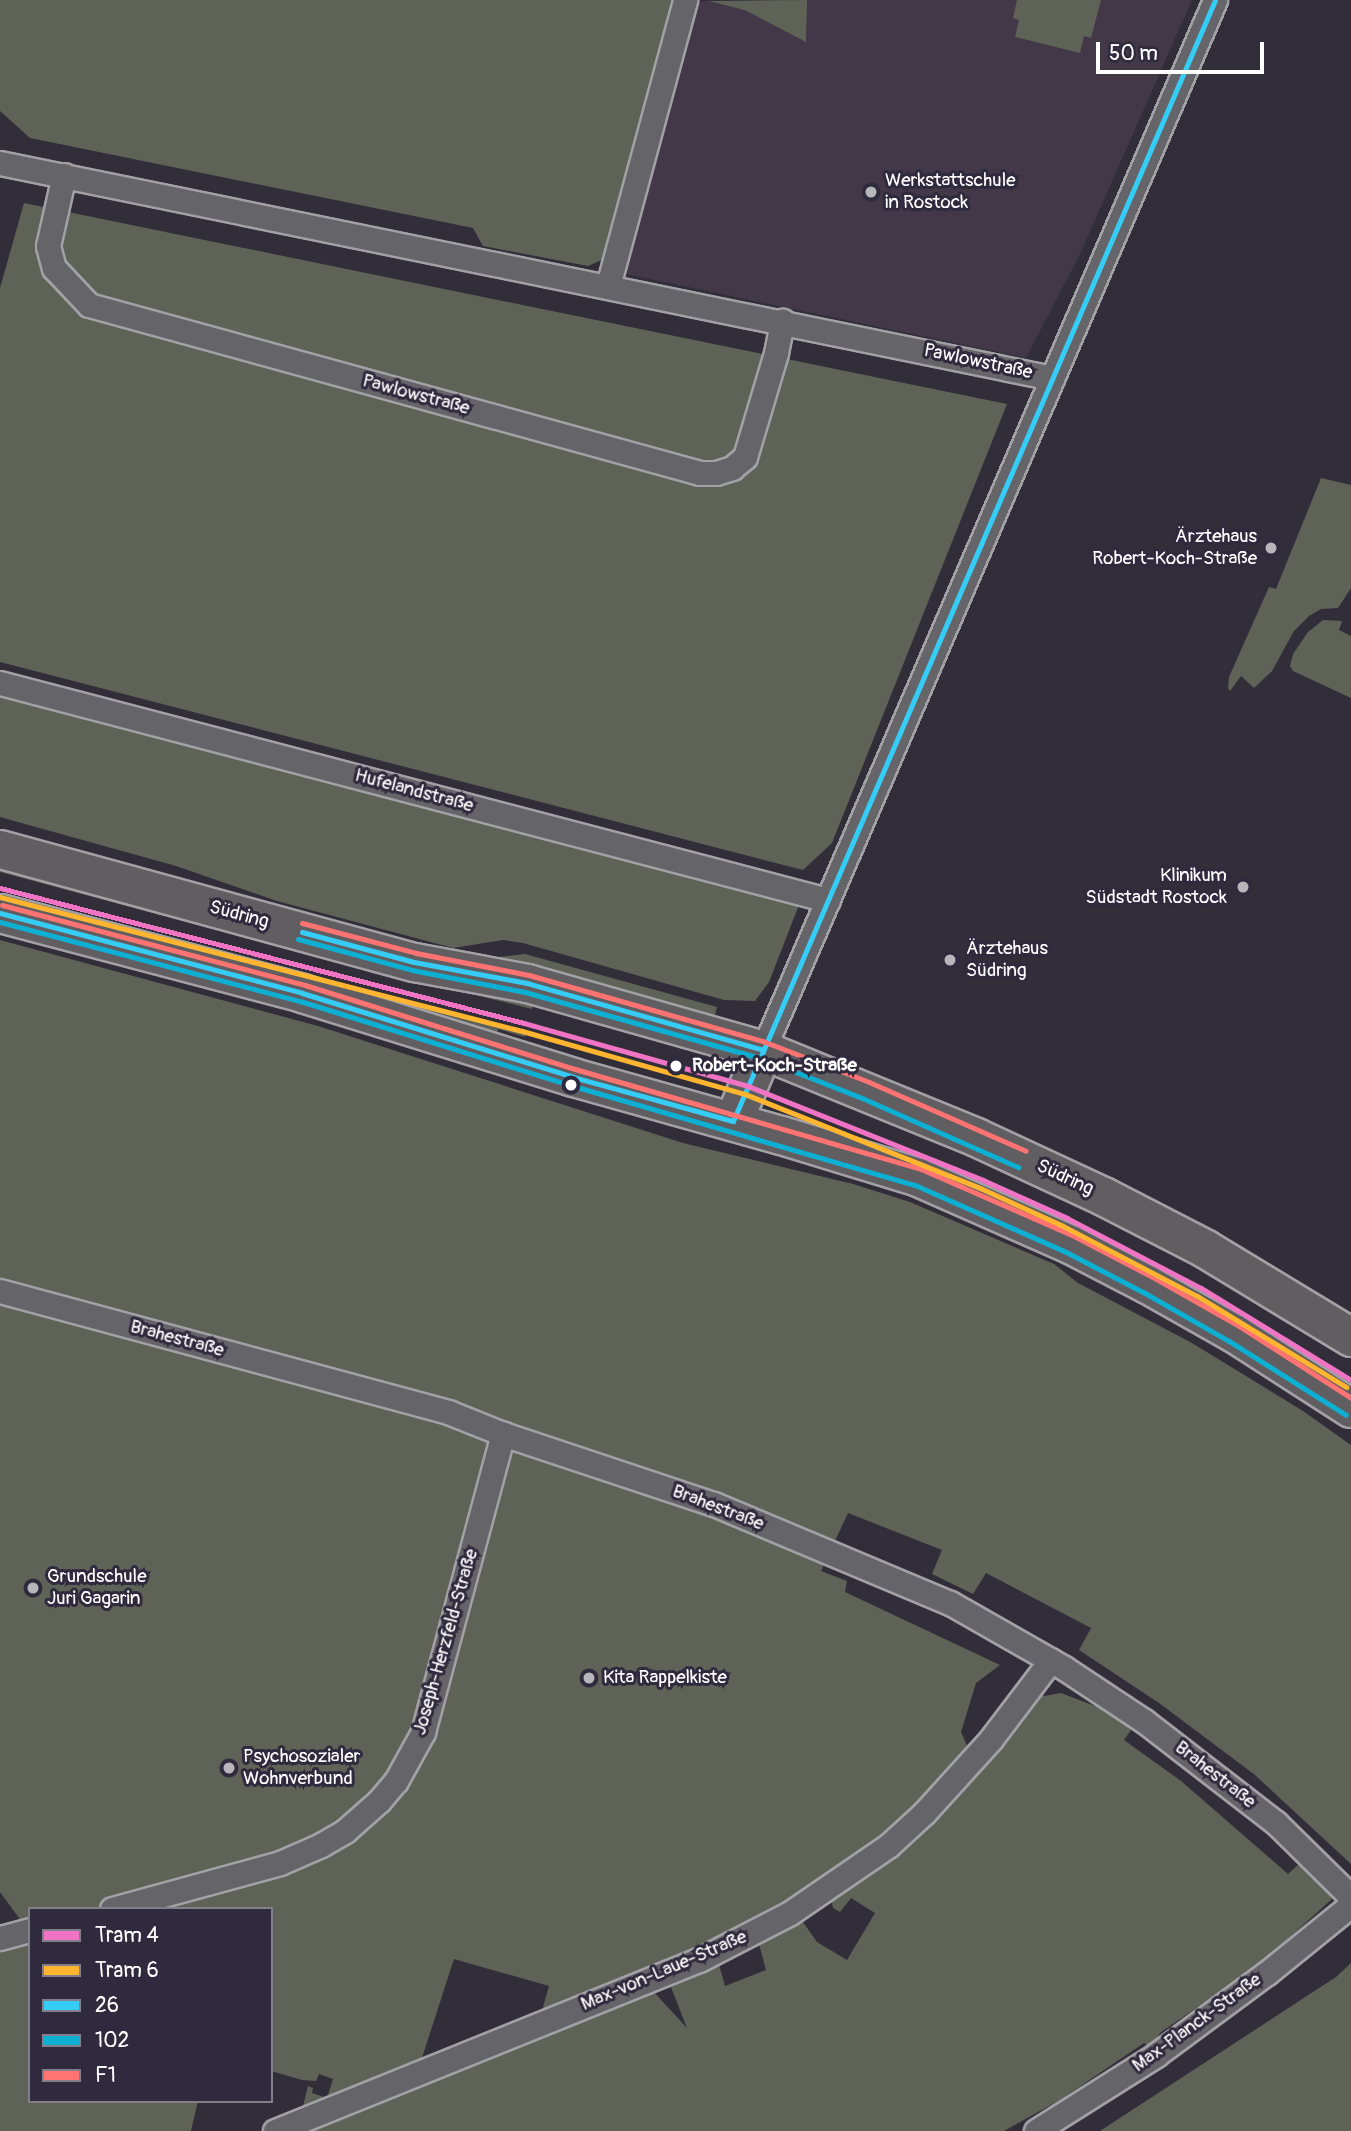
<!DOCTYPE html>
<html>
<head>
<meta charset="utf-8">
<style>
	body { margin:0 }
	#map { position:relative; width:1351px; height:2131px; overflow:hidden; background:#312e39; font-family:Pangolin,sans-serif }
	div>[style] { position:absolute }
	.built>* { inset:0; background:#423847 }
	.green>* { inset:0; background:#5f6257 }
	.roads { filter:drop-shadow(2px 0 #a2a1a6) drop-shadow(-2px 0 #a2a1a6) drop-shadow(0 2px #a2a1a6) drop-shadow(0 -2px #a2a1a6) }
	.street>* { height:23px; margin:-11.5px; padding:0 11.5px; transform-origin:11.5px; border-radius:11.5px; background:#656469 }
	.primary>* { height:37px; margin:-18.5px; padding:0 18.5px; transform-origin:18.5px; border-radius:18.5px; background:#615e62 }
	.bus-1>* { height:5px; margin:-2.5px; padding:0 2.5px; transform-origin:2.5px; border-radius:2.5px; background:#35ccf6 }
	.bus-2>* { height:5px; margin:-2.5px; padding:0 2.5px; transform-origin:2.5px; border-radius:2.5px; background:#0dafd3 }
	.bus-3>* { height:5px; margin:-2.5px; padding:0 2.5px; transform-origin:2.5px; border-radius:2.5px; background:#ff7373 }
	.tram-1>* { height:5px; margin:-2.5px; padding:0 2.5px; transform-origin:2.5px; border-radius:2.5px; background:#f073c4 }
	.tram-2>* { height:5px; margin:-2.5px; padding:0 2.5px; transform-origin:2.5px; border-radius:2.5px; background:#ffb530 }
	.dots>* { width:19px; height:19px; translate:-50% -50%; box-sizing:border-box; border:4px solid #2f2a3d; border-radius:50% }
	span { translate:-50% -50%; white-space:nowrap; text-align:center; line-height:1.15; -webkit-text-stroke:6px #2f2a3d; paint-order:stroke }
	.poi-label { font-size:19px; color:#fff }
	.left { translate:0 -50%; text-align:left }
	.right { translate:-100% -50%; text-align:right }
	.street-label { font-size:19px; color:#fff }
	.stop-label { font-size:19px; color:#fff; font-weight:700 }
	.legend { position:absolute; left:28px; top:1907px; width:245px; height:196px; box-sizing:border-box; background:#2f2a3d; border:2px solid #827f8b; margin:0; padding:9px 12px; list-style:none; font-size:21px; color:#fff }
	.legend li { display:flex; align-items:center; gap:14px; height:35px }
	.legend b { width:35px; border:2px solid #827f8b }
	.scale { position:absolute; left:1096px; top:42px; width:168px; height:32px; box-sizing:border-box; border:4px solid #fff; border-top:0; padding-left:9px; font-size:21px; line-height:24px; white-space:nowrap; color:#fff; -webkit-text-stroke:5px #2f2a3d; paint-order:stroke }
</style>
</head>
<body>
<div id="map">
	<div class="built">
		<i style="clip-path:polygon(753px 0,1192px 0,1080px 254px,1026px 358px,612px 271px,685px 2px,709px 1px,747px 11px)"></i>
	</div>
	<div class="green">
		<i style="clip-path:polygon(0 0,675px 0,604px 259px,588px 266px,483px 246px,473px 228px,30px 138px,0 111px)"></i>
		<i style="clip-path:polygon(807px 0,806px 42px,747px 11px,709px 1px)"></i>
		<i style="clip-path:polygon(1017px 0,1101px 0,1091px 38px,1084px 36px,1080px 53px,1015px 37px,1019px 20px,1013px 18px)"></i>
		<i style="clip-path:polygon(24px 203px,1007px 404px,832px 843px,803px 870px,0 662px,0 288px)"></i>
		<i style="clip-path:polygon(1321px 478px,1351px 485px,1351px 588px,1338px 608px,1321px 609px,1309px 616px,1294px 631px,1272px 671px,1254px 688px,1241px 676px,1230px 691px,1228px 688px,1229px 677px,1269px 587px,1276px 589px)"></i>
		<i style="clip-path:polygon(1323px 620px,1342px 621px,1339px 630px,1351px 636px,1351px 698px,1293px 671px,1290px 666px,1293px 654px,1308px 632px)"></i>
		<i style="clip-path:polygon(0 691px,792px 900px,799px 905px,769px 982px,755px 1001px,724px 1000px,523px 943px,503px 940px,453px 948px,277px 901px,176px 866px,0 817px)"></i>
		<i style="clip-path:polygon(0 863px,535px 998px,532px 1009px,264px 943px,0 872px)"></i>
		<i style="clip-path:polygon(0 940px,318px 1026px,683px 1143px,853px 1184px,910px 1202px,1054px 1264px,1078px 1283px,1192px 1343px,1303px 1411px,1351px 1445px,1351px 1864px,1255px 1775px,1159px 1703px,1079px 1650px,1091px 1628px,986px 1573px,973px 1594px,932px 1574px,942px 1550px,848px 1513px,821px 1571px,847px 1581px,845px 1592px,1000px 1665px,976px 1683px,961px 1732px,968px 1748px,917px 1806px,884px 1839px,766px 1919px,546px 2014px,543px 2007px,549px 1986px,454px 1959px,420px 2064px,302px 2110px,308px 2086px,313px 2088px,312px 2093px,327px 2098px,333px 2079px,319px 2074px,316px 2081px,302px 2080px,271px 2071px,271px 1909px,30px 1909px,30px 1933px,0 1892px)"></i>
		<i style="clip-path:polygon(525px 954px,717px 1007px,714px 1020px,462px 961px)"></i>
		<i style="clip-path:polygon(256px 965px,527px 1031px,525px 1037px,498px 1029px,497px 1037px)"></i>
		<i style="clip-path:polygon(1039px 1693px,1044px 1696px,1061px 1693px,1095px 1706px,1097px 1704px,1134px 1726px,1124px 1740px,1181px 1781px,1288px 1874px,1300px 1863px,1317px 1877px,1332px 1899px,1259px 1965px,1161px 2032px,1150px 2047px,1144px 2043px,1060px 2100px,1004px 2131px,308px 2131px,651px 1989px,687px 2028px,669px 1982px,718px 1961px,725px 1986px,766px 1970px,759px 1944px,803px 1922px,817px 1942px,847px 1960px,875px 1913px,851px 1898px,840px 1912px,833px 1908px,830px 1894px)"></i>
		<i style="clip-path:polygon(30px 1936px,30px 2101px,198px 2101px,191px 2131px,0 2131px,0 1945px)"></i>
		<i style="clip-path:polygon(1351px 1963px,1351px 2131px,1100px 2131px,1336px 1977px)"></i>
	</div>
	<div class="roads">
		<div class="street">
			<i style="left:0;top:163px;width:1074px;rotate:11.55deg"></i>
			<i style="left:64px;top:175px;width:73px;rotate:102.7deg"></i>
			<i style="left:48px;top:246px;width:23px;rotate:75deg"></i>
			<i style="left:54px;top:268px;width:51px;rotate:46.6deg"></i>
			<i style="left:89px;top:305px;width:634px;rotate:15.37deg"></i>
			<i style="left:700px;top:473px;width:16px"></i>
			<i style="left:716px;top:473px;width:17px;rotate:-17deg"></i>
			<i style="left:732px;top:468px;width:17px;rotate:-40deg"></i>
			<i style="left:745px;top:457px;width:109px;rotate:-73.4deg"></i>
			<i style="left:776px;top:353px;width:33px;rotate:-79deg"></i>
			<i style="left:608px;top:286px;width:296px;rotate:-74.9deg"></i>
			<i style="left:0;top:683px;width:856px;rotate:14.69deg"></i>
			<i style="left:763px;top:1050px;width:1143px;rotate:-66.71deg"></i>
			<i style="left:0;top:1291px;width:464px;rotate:15.1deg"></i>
			<i style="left:448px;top:1412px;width:59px;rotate:21.8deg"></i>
			<i style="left:503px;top:1434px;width:222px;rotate:18.4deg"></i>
			<i style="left:714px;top:1504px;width:256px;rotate:22.8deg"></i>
			<i style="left:950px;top:1603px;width:131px;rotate:29.7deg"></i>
			<i style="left:1064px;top:1668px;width:96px;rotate:33.5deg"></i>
			<i style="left:1144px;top:1721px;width:167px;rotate:37.7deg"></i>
			<i style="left:1276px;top:1823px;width:105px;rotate:44.6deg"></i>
			<i style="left:112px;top:1909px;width:174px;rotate:-15.3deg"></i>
			<i style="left:280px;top:1863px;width:45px;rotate:-23.7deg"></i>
			<i style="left:321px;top:1845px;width:28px;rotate:-30deg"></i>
			<i style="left:345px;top:1831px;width:45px;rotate:-41.4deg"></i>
			<i style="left:379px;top:1801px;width:26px;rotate:-50deg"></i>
			<i style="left:396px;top:1781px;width:56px;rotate:-61.1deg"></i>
			<i style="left:423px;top:1732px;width:309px;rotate:-75deg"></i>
			<i style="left:0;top:1938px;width:31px;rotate:-15deg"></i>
			<i style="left:275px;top:2131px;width:457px;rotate:-22deg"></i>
			<i style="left:699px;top:1960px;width:102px;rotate:-27.3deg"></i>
			<i style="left:790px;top:1913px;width:119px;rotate:-34.4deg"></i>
			<i style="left:888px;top:1846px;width:49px;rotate:-42.5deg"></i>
			<i style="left:924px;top:1813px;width:100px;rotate:-47.8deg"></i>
			<i style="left:991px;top:1739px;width:99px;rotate:-52.8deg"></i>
			<i style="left:1036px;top:2131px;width:142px;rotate:-32.3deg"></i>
			<i style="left:1156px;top:2055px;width:138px;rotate:-36.5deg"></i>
			<i style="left:1267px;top:1973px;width:108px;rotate:-39deg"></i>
		</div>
		<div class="primary">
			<i style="left:0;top:849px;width:429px;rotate:15.3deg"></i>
			<i style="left:414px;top:962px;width:115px;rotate:10.5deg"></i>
			<i style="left:527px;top:983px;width:245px;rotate:15.8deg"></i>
			<i style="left:763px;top:1050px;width:230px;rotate:22.2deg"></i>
			<i style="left:976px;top:1137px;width:140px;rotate:24.9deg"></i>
			<i style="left:1103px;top:1196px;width:114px;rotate:27.2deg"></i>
			<i style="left:1204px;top:1248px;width:172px;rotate:31.2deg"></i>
			<i style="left:0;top:913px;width:312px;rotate:14.8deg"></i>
			<i style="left:302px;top:993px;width:284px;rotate:17.2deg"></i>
			<i style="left:573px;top:1077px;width:216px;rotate:15.6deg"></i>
			<i style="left:781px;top:1135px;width:143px;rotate:17deg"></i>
			<i style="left:918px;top:1177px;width:166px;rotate:23.8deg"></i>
			<i style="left:1070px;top:1244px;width:87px;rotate:27.5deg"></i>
			<i style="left:1147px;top:1284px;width:100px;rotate:29.4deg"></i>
			<i style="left:1234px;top:1333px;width:139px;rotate:32.7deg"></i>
			<i style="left:733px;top:1121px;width:77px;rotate:-67.1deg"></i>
		</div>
	</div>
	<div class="bus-1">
		<i style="left:0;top:913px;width:312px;rotate:14.8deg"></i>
		<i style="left:302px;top:993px;width:284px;rotate:17.2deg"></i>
		<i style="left:573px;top:1077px;width:166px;rotate:15.4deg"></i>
		<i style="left:733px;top:1121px;width:1220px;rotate:-66.73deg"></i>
		<i style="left:302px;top:932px;width:116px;rotate:15deg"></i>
		<i style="left:414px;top:962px;width:115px;rotate:10.5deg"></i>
		<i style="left:527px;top:983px;width:245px;rotate:15.8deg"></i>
	</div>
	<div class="bus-2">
		<i style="left:0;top:922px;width:310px;rotate:14.8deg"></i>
		<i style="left:300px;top:1001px;width:283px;rotate:17.3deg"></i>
		<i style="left:570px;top:1085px;width:359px;rotate:16.2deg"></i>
		<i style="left:915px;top:1185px;width:165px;rotate:23.9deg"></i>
		<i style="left:1066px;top:1252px;width:87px;rotate:27.5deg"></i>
		<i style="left:1143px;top:1292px;width:99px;rotate:29.7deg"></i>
		<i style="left:1229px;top:1341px;width:138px;rotate:32.3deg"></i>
		<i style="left:298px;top:939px;width:118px;rotate:15.2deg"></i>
		<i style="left:412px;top:970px;width:115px;rotate:11deg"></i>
		<i style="left:525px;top:992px;width:244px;rotate:15.7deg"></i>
		<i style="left:760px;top:1058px;width:110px;rotate:21.4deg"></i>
		<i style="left:862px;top:1098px;width:171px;rotate:23.9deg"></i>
	</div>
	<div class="bus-3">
		<i style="left:2px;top:905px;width:313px;rotate:14.8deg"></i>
		<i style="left:305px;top:985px;width:283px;rotate:17.3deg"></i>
		<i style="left:575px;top:1069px;width:360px;rotate:16.1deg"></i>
		<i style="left:921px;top:1169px;width:167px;rotate:23.6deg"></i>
		<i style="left:1074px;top:1236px;width:87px;rotate:27.5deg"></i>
		<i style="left:1151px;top:1276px;width:101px;rotate:29.6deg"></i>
		<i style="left:1239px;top:1326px;width:133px;rotate:32.7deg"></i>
		<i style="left:302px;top:923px;width:118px;rotate:14.7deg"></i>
		<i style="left:416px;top:953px;width:115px;rotate:11deg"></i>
		<i style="left:529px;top:975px;width:245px;rotate:15.8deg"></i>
		<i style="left:765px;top:1042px;width:111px;rotate:21deg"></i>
		<i style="left:869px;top:1082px;width:171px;rotate:23.7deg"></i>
	</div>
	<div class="tram-1">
		<i style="left:0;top:888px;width:541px;rotate:14.45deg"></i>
		<i style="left:524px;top:1023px;width:233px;rotate:15.7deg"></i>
		<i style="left:748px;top:1086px;width:253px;rotate:21.8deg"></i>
		<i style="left:983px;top:1180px;width:92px;rotate:24.3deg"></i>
		<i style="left:1067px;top:1218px;width:151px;rotate:27.6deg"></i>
		<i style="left:1201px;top:1288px;width:176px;rotate:31.5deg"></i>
	</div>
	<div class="tram-2">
		<i style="left:0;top:897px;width:539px;rotate:14.4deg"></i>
		<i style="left:522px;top:1031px;width:232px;rotate:15.8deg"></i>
		<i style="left:745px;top:1094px;width:253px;rotate:21.8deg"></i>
		<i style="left:980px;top:1188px;width:91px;rotate:24.6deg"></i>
		<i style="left:1063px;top:1226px;width:151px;rotate:27.6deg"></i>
		<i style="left:1197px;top:1296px;width:175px;rotate:31.4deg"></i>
	</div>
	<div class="dots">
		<i style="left:871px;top:192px;background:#b7b6ba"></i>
		<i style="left:1271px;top:548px;background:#b7b6ba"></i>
		<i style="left:1243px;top:887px;background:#b7b6ba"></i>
		<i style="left:950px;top:960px;background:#b7b6ba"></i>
		<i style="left:676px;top:1066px;background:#fff"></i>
		<i style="left:571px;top:1085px;background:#fff"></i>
		<i style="left:33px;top:1588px;background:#b7b6ba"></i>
		<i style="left:589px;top:1678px;background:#b7b6ba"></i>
		<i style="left:229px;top:1768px;background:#b7b6ba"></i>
	</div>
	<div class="poi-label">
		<span class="left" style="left:885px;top:192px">Werkstattschule<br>in Rostock</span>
		<span class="right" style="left:1257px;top:548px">Ärztehaus<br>Robert-Koch-Straße</span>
		<span class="right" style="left:1227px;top:887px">Klinikum<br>Südstadt Rostock</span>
		<span class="left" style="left:966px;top:960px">Ärztehaus<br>Südring</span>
		<span class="left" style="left:47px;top:1588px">Grundschule<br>Juri Gagarin</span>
		<span class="left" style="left:603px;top:1678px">Kita Rappelkiste</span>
		<span class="left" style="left:243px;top:1768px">Psychosozialer<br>Wohnverbund</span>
	</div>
	<div class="street-label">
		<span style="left:978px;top:362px;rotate:12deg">Pawlowstraße</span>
		<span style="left:416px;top:395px;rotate:15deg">Pawlowstraße</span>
		<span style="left:414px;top:791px;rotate:15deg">Hufelandstraße</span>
		<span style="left:239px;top:915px;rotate:15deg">Südring</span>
		<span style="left:1065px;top:1178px;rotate:25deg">Südring</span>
		<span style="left:177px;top:1339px;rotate:15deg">Brahestraße</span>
		<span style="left:718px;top:1508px;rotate:21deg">Brahestraße</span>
		<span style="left:446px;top:1642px;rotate:-74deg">Joseph-Herzfeld-Straße</span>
		<span style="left:1215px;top:1775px;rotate:38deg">Brahestraße</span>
		<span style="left:664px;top:1971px;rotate:-23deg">Max-von-Laue-Straße</span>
		<span style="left:1197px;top:2023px;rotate:-36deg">Max-Planck-Straße</span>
	</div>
	<div class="stop-label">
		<span class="left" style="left:692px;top:1066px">Robert-Koch-Straße</span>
	</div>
	<ul class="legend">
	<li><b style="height:9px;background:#f073c4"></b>Tram 4</li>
	<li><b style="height:9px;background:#ffb530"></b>Tram 6</li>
	<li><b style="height:9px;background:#35ccf6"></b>26</li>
	<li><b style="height:9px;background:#0dafd3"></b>102</li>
	<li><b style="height:9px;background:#ff7373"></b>F1</li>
	</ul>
	<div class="scale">50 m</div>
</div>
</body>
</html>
